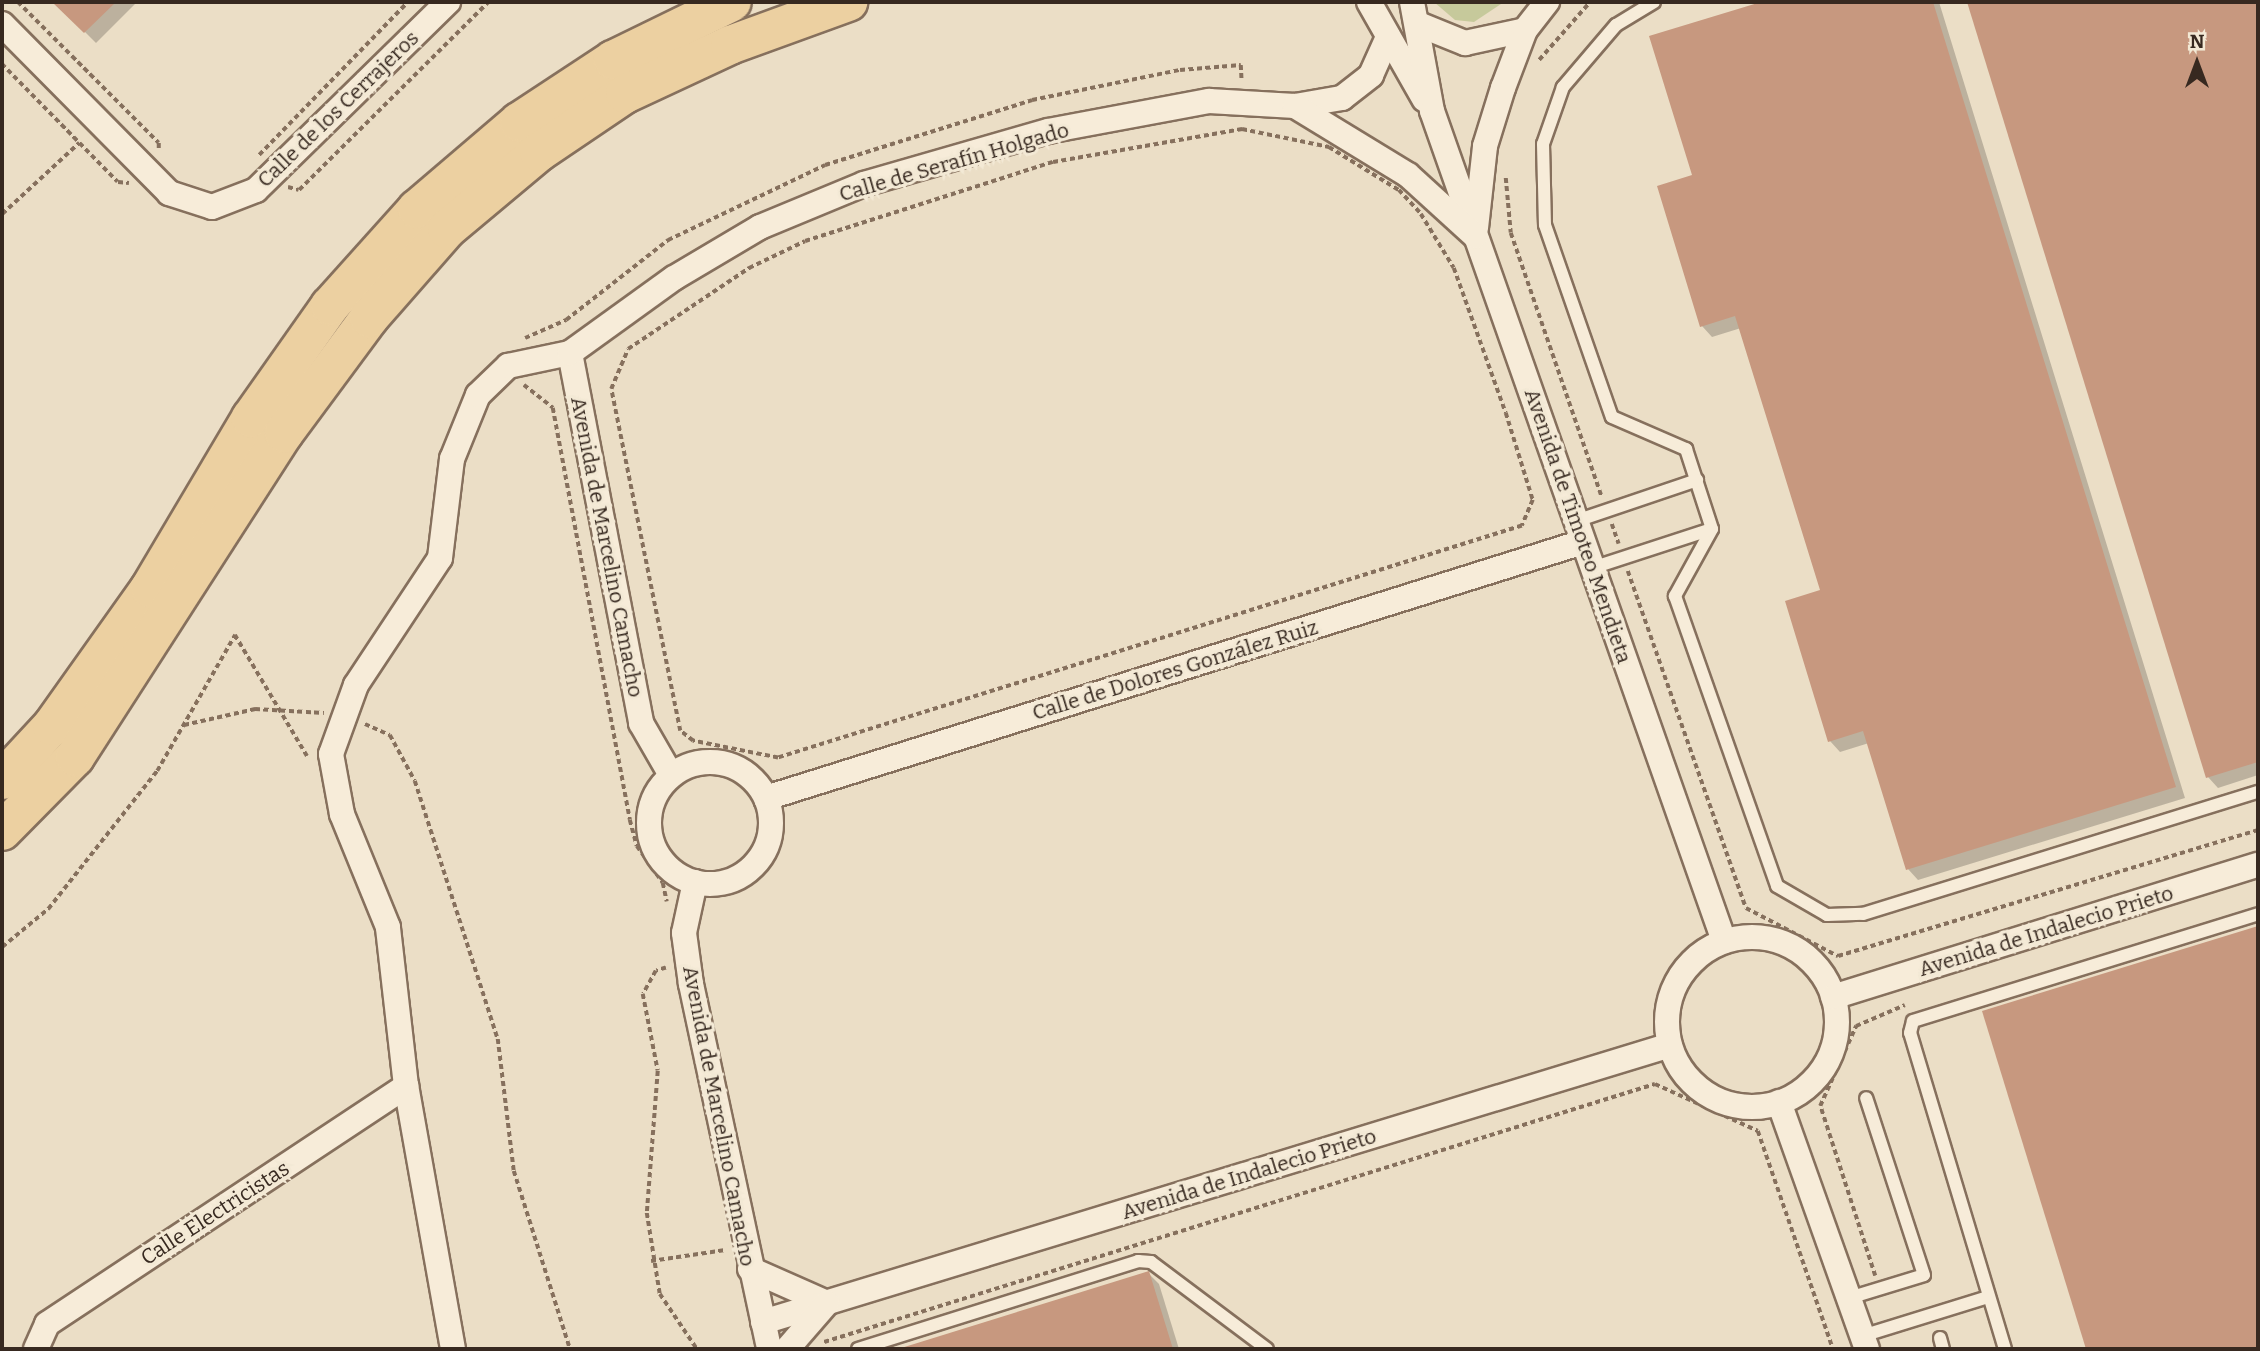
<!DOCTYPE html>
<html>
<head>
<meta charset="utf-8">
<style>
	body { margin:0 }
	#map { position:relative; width:2260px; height:1351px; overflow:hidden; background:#ebdec6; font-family:Bitter,serif }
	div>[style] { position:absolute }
	.green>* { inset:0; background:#c6c99b }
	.shadow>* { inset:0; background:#0003 }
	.building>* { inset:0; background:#c7987f }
	.path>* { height:3.5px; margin-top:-1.75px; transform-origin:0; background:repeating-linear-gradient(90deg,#86705d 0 5px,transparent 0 8.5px) }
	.roads { filter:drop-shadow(2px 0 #86705d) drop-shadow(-2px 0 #86705d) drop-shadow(0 2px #86705d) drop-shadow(0 -2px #86705d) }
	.service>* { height:12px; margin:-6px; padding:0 6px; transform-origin:6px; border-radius:6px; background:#f7ecd9 }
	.minor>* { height:24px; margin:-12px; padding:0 12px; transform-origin:12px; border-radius:12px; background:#f7ecd9 }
	.minor>.ring { margin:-12px; padding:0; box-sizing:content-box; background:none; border:24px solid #f7ecd9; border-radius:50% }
	.primary>* { height:38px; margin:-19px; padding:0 19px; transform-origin:19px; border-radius:19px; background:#ecd0a1 }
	span { translate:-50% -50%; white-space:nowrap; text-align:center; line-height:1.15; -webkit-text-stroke:6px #f3e9d5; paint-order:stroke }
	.street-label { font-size:21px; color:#372920 }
	.frame { position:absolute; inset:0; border:4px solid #372920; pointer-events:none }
	.north { position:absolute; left:2162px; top:28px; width:70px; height:70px; -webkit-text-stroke:5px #f3e9d5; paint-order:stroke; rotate:0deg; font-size:19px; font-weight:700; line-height:28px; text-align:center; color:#372920 }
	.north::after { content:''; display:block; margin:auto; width:24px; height:32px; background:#372920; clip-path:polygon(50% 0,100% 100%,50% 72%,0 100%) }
</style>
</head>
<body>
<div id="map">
	<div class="green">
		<i style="clip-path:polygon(1434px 2px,1504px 2px,1474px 22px,1455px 20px)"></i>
	</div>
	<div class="shadow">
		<i style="clip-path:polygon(55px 2px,137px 2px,96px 43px)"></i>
		<i style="clip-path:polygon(1767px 2px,1939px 2px,2185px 798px,1918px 880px,1908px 869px,1869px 743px,1840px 752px,1830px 741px,1822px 592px,1741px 328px,1712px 337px,1702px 326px,1694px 176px,1651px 37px)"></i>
		<i style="clip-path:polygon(1969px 2px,2258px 2px,2258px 775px,2218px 788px,2208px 777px)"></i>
		<i style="clip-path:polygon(2258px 928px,2258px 1349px,2088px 1349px,1984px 1012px)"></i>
		<i style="clip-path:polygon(1148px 1273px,1159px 1284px,1179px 1349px,902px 1349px)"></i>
	</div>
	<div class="building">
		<i style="clip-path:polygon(52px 2px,116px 2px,84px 33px)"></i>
		<i style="clip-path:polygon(1761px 2px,1933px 2px,2176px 787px,1906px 870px,1863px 731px,1828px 742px,1785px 601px,1820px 590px,1735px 316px,1700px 327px,1657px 186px,1692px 175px,1649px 36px)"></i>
		<i style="clip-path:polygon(1967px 2px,2258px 2px,2258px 762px,2206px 778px)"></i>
		<i style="clip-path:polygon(2258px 926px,2258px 1349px,2086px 1349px,1982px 1011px)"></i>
		<i style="clip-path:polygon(1149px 1271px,1173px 1349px,898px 1349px)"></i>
	</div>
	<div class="path">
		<i style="left:18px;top:2px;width:199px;rotate:45deg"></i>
		<i style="left:159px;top:143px;width:8px;rotate:90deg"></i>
		<i style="left:1539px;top:60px;width:77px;rotate:-48.7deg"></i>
		<i style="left:2px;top:64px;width:165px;rotate:45.5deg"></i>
		<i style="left:118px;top:182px;width:11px;rotate:5deg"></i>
		<i style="left:1242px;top:129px;width:89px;rotate:11.7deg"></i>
		<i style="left:1329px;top:147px;width:82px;rotate:31.6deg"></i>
		<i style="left:1399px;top:190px;width:33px;rotate:47deg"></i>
		<i style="left:1421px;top:214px;width:63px;rotate:58.6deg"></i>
		<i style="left:1454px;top:268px;width:154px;rotate:70.3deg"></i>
		<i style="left:1506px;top:413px;width:91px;rotate:72.8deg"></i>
		<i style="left:1533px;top:500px;width:28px;rotate:113deg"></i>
		<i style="left:1522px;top:526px;width:779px;rotate:162.68deg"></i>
		<i style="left:778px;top:758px;width:87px;rotate:-168.7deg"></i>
		<i style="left:693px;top:741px;width:16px;rotate:-142deg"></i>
		<i style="left:680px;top:731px;width:349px;rotate:-101.4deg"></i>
		<i style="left:611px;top:389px;width:43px;rotate:-67deg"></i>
		<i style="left:628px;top:349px;width:146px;rotate:-33.8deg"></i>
		<i style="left:749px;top:268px;width:62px;rotate:-25.7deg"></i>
		<i style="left:805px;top:241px;width:260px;rotate:-17.7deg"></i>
		<i style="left:1053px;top:162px;width:192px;rotate:-9.9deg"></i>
		<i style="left:259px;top:155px;width:214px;rotate:-45.8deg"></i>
		<i style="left:1506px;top:178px;width:55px;rotate:84.8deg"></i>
		<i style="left:1511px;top:233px;width:279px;rotate:71deg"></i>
		<i style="left:288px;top:187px;width:11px;rotate:15deg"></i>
		<i style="left:299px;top:190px;width:267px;rotate:-44.8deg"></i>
		<i style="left:2px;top:214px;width:105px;rotate:-42.7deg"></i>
		<i style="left:525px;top:338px;width:45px;rotate:-23.7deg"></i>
		<i style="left:566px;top:320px;width:130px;rotate:-38.1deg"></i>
		<i style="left:668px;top:240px;width:174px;rotate:-25.5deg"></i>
		<i style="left:825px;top:165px;width:217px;rotate:-17.4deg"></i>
		<i style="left:1032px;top:100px;width:151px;rotate:-11.5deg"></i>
		<i style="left:1180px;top:70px;width:61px;rotate:-4.7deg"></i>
		<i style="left:1241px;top:65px;width:17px;rotate:87deg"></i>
		<i style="left:524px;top:385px;width:37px;rotate:38deg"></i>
		<i style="left:553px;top:408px;width:419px;rotate:79.4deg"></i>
		<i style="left:630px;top:820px;width:27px;rotate:75deg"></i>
		<i style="left:637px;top:846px;width:45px;rotate:54.9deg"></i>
		<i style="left:663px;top:883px;width:19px;rotate:78deg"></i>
		<i style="left:1612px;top:524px;width:21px;rotate:71deg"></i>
		<i style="left:1628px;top:571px;width:357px;rotate:70.7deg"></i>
		<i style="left:1746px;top:908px;width:104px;rotate:27.6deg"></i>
		<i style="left:1838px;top:956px;width:438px;rotate:-16.7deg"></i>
		<i style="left:235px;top:635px;width:141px;rotate:59.2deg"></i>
		<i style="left:365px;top:724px;width:27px;rotate:24deg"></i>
		<i style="left:390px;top:735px;width:52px;rotate:61.5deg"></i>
		<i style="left:415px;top:781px;width:271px;rotate:72.2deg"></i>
		<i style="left:498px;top:1039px;width:133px;rotate:83.1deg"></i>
		<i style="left:514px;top:1171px;width:187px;rotate:72.5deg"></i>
		<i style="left:184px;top:725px;width:73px;rotate:-12.7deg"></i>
		<i style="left:255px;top:709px;width:69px;rotate:3.3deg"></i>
		<i style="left:2px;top:947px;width:60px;rotate:-39.6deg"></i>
		<i style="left:48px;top:909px;width:176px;rotate:-51.7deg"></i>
		<i style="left:157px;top:771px;width:157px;rotate:-60.2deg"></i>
		<i style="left:666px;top:968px;width:10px;rotate:163deg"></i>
		<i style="left:656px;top:971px;width:26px;rotate:119deg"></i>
		<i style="left:643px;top:994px;width:78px;rotate:79deg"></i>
		<i style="left:658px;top:1071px;width:142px;rotate:94.4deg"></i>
		<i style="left:647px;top:1213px;width:82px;rotate:80.9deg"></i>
		<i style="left:660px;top:1294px;width:66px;rotate:56.1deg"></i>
		<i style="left:651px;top:1261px;width:75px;rotate:-8.5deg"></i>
		<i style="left:1875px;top:1276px;width:179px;rotate:-107.9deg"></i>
		<i style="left:1820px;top:1106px;width:88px;rotate:-65.8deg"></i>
		<i style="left:1856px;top:1026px;width:53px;rotate:-23.2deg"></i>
		<i style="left:824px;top:1342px;width:870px;rotate:-17.25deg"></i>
		<i style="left:1655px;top:1084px;width:113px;rotate:24.5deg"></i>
		<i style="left:1758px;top:1131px;width:231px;rotate:71deg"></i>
	</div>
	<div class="roads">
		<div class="service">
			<i style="left:1654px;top:2px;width:44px;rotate:148.8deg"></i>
			<i style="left:1616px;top:25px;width:82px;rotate:130.5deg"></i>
			<i style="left:1563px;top:87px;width:60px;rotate:109.3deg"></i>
			<i style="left:1543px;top:144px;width:81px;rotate:88.6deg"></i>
			<i style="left:1545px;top:225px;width:203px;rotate:70.8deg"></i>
			<i style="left:1612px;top:417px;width:81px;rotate:23.4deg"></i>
			<i style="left:1686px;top:449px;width:84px;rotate:72deg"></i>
			<i style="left:1712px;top:529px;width:77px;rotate:118.9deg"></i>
			<i style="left:1675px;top:596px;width:307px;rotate:70.6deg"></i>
			<i style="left:1777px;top:886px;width:58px;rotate:30.1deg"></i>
			<i style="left:1827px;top:915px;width:36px;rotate:-2deg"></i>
			<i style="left:1863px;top:914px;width:413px;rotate:-17.2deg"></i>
			<i style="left:1576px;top:521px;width:128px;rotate:-18.7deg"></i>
			<i style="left:1592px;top:568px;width:126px;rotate:-18deg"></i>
			<i style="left:1849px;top:1298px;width:78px;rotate:-17deg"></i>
			<i style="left:1924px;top:1275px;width:186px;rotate:-108.1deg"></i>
			<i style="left:1862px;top:1336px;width:132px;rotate:-17.2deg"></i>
			<i style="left:1940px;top:1338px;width:11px;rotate:75deg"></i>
			<i style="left:858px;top:1349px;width:294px;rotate:-17.4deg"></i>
			<i style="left:1138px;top:1261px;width:13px;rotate:4deg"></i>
			<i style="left:1151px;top:1262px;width:145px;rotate:36.9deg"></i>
			<i style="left:2005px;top:1349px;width:330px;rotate:-106.7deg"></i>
			<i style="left:1910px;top:1033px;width:12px;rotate:-76deg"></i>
			<i style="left:1913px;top:1021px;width:361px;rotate:-17.2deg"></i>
		</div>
		<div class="minor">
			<i style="left:1369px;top:2px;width:112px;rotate:60.4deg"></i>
			<i style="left:1412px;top:2px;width:111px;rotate:79.6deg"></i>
			<i style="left:1432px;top:111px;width:880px;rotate:70.62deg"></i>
			<i style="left:2px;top:24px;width:238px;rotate:45.3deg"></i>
			<i style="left:169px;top:193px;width:45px;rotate:18deg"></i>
			<i style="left:212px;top:207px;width:47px;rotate:-21.1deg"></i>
			<i style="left:256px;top:190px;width:269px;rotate:-44.4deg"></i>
			<i style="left:1418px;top:24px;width:51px;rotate:22deg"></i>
			<i style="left:1465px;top:43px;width:61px;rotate:-12.2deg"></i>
			<i style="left:1295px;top:106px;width:48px;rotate:-9.7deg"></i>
			<i style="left:1342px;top:98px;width:37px;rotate:-38deg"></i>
			<i style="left:1371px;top:75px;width:42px;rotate:-65.9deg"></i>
			<i style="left:1476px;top:228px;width:82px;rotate:-83.7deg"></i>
			<i style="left:1485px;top:146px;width:61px;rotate:-72.8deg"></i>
			<i style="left:1503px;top:88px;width:62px;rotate:-69.2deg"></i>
			<i style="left:1525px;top:30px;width:36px;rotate:-52deg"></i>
			<i style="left:570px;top:353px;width:377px;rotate:79.1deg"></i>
			<i style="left:641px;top:723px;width:60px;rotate:60deg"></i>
			<i class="ring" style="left:649px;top:762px;width:98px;height:98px"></i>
			<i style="left:766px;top:798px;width:856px;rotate:-17.4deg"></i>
			<i style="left:695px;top:882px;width:52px;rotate:102.2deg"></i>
			<i style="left:684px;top:933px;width:51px;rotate:82.2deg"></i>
			<i style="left:691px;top:984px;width:373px;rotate:77.9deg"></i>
			<i class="ring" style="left:1667px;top:937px;width:146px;height:146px"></i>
			<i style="left:1833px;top:997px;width:445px;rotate:-17.3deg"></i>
			<i style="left:1779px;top:1102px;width:262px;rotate:70.4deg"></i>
			<i style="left:750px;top:1269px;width:84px;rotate:23.8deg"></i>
			<i style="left:763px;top:1322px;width:948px;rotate:-16.98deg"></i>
			<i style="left:36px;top:1349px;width:27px;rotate:-66deg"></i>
			<i style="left:47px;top:1324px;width:431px;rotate:-33.5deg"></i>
			<i style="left:453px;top:1349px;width:267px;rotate:-100.1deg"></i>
			<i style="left:406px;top:1086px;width:160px;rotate:-96.5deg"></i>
			<i style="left:388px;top:927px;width:122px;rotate:-112.2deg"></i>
			<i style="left:342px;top:814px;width:61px;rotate:-100.4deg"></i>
			<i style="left:331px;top:754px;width:73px;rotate:-70.1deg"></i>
			<i style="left:356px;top:685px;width:152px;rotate:-56.5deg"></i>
			<i style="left:440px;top:558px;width:100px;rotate:-83.1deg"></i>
			<i style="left:452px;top:459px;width:69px;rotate:-67.9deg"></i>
			<i style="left:478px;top:395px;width:42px;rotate:-44deg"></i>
			<i style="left:508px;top:366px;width:63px;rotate:-11.8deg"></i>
			<i style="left:570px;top:353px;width:128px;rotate:-35.8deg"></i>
			<i style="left:674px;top:278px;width:100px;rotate:-30.7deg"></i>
			<i style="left:760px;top:227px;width:113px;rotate:-22.5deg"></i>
			<i style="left:864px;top:184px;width:191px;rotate:-16.1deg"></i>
			<i style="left:1048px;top:131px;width:164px;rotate:-10.6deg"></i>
			<i style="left:1209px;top:101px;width:86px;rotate:3.3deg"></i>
			<i style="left:1295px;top:106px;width:132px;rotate:31.4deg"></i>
			<i style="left:1408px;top:175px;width:91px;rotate:42.3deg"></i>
			<i style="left:787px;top:1349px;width:61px;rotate:-49deg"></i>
		</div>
		<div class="primary">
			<i style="left:2px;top:780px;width:74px;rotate:-47.2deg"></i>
			<i style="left:52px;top:726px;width:169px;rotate:-54.6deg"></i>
			<i style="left:150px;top:588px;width:198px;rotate:-59.3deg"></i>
			<i style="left:251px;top:418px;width:137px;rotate:-54.8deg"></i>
			<i style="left:330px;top:306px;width:130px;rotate:-48.1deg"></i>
			<i style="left:417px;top:209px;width:134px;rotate:-40.5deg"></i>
			<i style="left:519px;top:122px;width:113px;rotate:-33.4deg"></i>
			<i style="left:613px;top:60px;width:132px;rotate:-26deg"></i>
			<i style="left:2px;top:831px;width:104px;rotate:-45.4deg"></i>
			<i style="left:75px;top:757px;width:386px;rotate:-57.2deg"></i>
			<i style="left:284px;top:433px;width:143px;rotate:-53.5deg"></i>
			<i style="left:369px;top:318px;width:118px;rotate:-48.8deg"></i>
			<i style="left:447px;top:229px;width:120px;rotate:-39.9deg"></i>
			<i style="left:539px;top:152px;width:104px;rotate:-34deg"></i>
			<i style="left:625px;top:94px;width:116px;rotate:-25deg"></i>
			<i style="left:730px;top:45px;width:126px;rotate:-20deg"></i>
		</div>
	</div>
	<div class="street-label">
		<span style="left:338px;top:109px;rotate:-44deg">Calle de los Cerrajeros</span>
		<span style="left:954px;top:162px;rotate:-16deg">Calle de Serafín Holgado</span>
		<span style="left:1578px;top:526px;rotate:71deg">Avenida de Timoteo Mendieta</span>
		<span style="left:607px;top:547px;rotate:79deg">Avenida de Marcelino Camacho</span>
		<span style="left:1175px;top:670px;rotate:-17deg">Calle de Dolores González Ruiz</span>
		<span style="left:2046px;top:931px;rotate:-17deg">Avenida de Indalecio Prieto</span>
		<span style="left:719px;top:1116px;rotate:79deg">Avenida de Marcelino Camacho</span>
		<span style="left:1249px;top:1174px;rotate:-17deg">Avenida de Indalecio Prieto</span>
		<span style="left:215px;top:1213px;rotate:-33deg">Calle Electricistas</span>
	</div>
	<div class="frame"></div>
	<div class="north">N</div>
</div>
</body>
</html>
